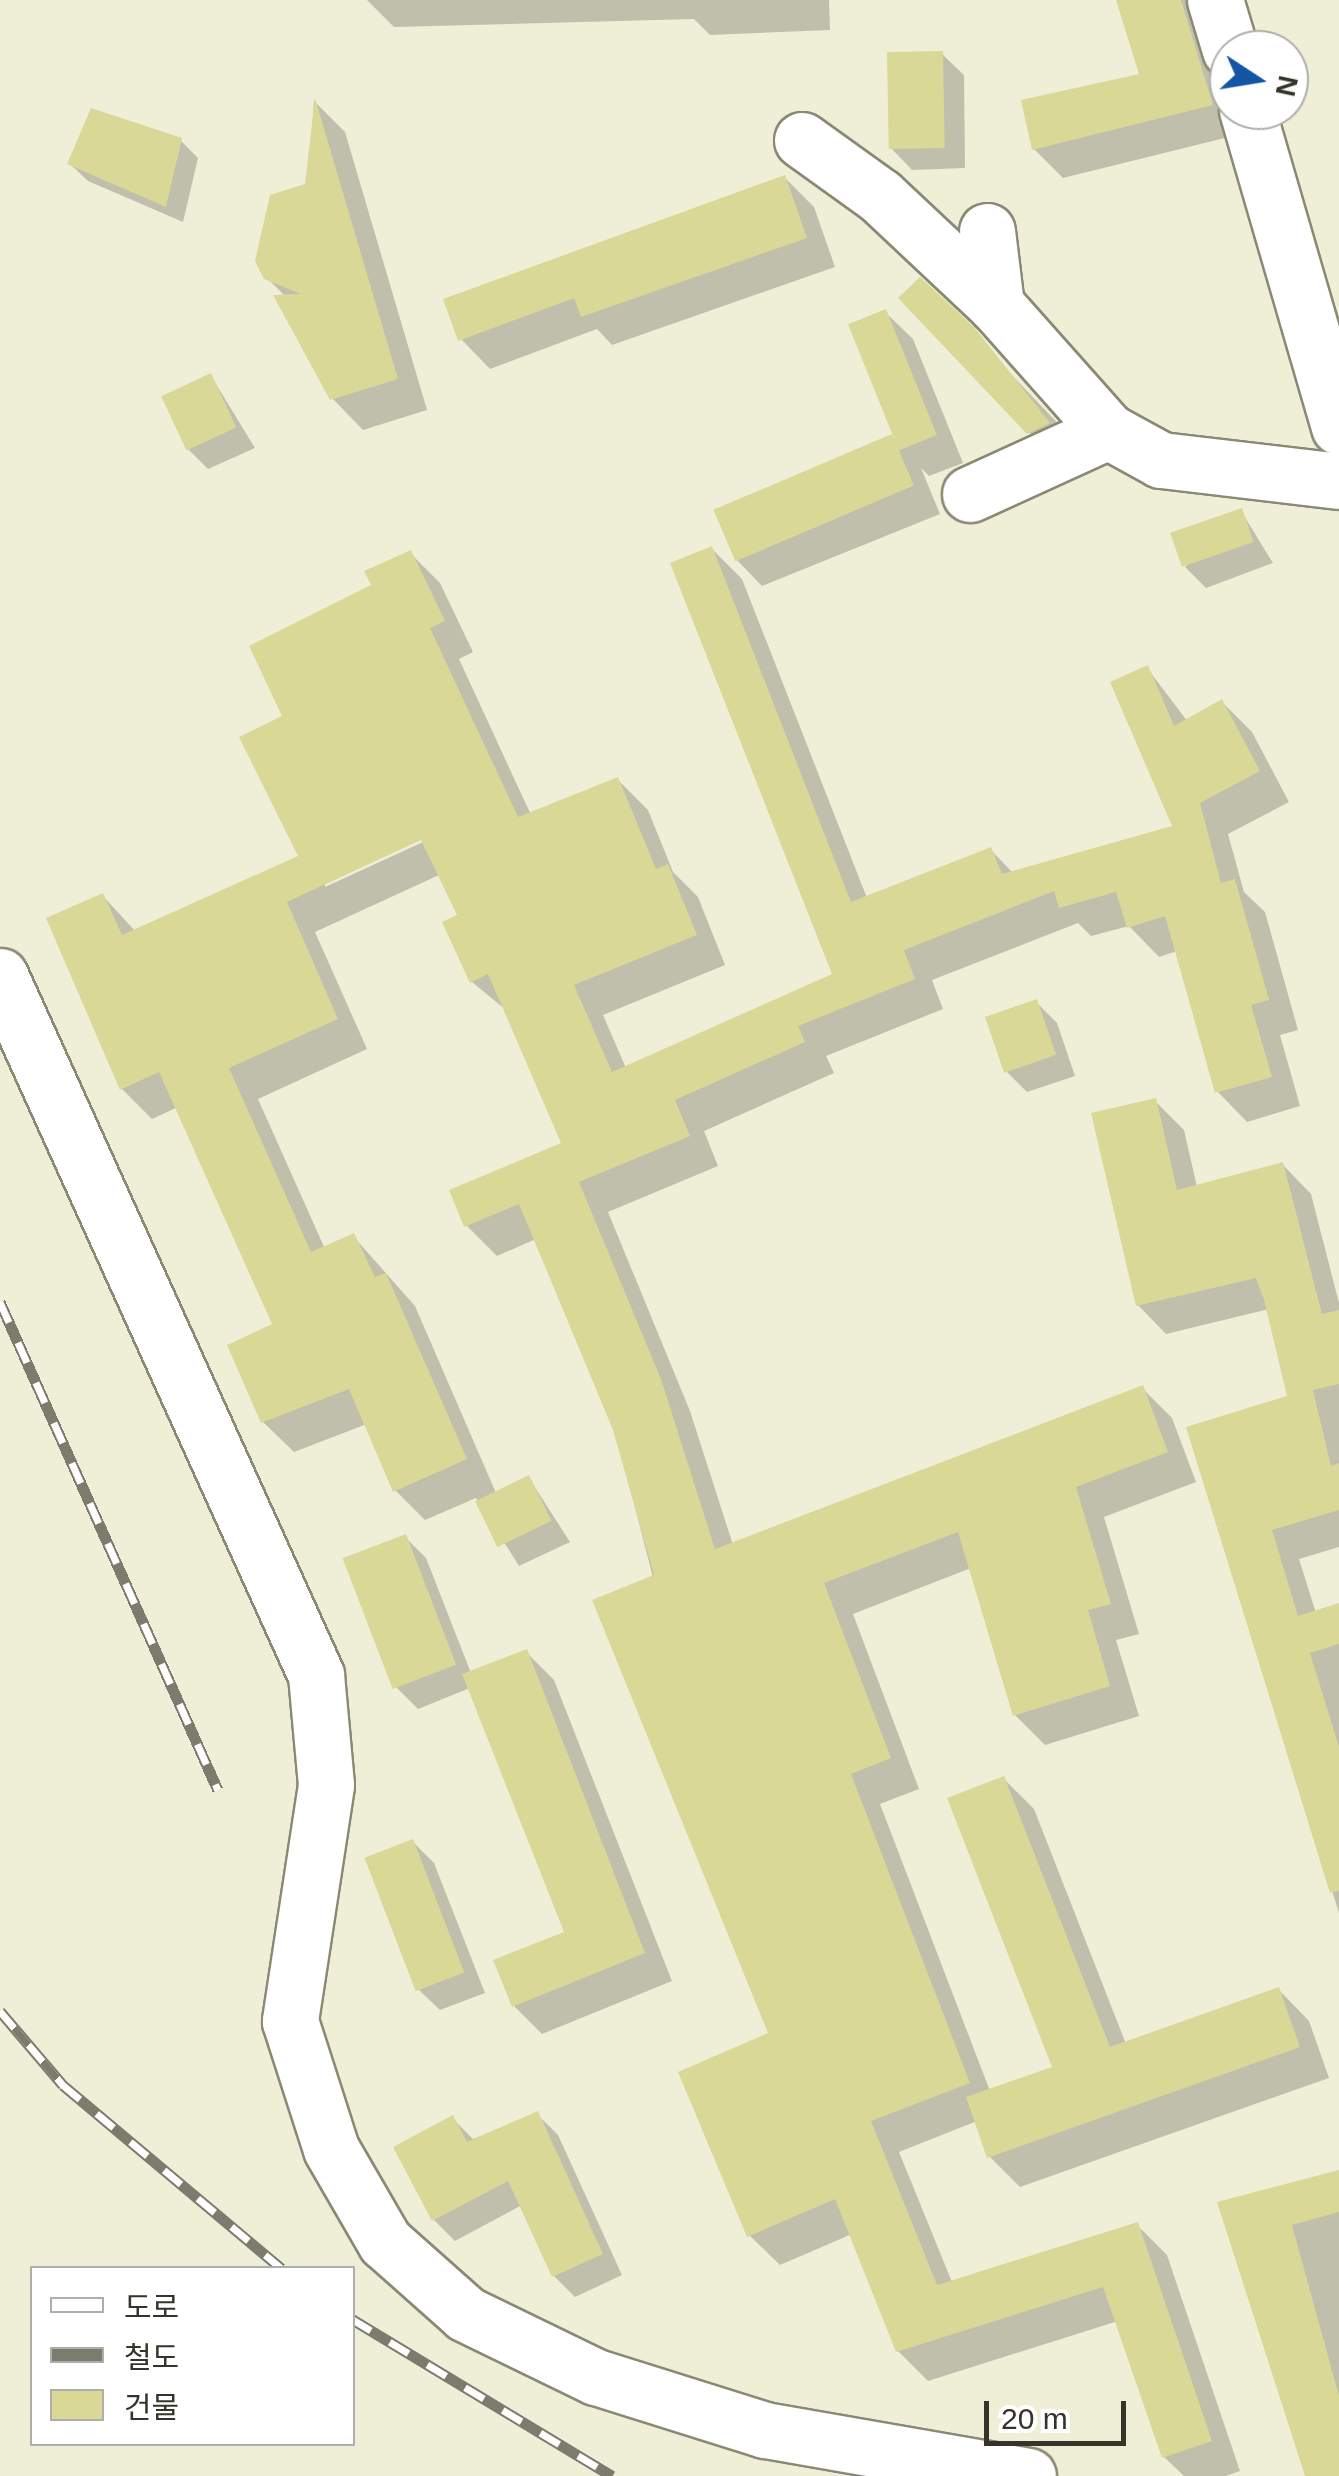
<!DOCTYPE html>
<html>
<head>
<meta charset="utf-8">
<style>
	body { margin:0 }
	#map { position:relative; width:1339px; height:2476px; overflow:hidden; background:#efefd8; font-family:Helvetica,"Noto Sans KR",sans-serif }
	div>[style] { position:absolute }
	.shadow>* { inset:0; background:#0003 }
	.building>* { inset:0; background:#d9d897; transform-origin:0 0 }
	.roads { filter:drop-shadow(2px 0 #898974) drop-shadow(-2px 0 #898974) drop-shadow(0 2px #898974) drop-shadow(0 -2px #898974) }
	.minor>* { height:55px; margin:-27.5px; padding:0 27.5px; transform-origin:27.5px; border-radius:27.5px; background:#fff }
	.rail>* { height:11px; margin-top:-5.5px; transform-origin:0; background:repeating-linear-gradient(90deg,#fff 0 22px,#7c7c6e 0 44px); box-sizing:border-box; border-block:2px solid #7c7c6e }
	span { translate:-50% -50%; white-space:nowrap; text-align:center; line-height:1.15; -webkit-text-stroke:8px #fff; paint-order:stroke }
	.legend { position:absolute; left:30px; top:2266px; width:325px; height:180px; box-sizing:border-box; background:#fff; border:2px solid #aeaeaa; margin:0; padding:12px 18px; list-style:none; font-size:30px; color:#34342b }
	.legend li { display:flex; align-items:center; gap:20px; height:50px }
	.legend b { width:50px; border:2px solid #aeaeaa }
	.north { position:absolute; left:1209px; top:30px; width:100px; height:100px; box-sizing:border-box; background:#fff; border:2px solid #aeaeaa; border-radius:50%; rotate:102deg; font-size:28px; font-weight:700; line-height:40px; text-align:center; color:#34342b }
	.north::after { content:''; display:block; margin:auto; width:35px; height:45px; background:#1555a6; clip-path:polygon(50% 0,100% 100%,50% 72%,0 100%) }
	.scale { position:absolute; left:984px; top:2401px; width:142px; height:45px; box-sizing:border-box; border:5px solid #34342b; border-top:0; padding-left:12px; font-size:30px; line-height:35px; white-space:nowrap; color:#34342b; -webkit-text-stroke:8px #fff; paint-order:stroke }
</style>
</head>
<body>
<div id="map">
	<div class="shadow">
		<i style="clip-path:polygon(367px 0,829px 0,830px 30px,710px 35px,694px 19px,394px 27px)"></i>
		<i style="clip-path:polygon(1119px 0,1199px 0,1241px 134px,1063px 178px,1034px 149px,1142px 76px)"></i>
		<i style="clip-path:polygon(942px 54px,964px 75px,965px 168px,912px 170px,891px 148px)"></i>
		<i style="clip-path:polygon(314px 101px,345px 132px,427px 410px,363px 430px,332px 398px,286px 297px,266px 277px,308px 186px)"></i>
		<i style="clip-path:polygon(180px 140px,198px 158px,183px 222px,88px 181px,70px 164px)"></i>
		<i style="clip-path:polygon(785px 178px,814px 207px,835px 267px,612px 345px,597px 329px,490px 369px,461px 339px)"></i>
		<i style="clip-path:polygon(941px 301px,1074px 440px,1050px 453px,1029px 432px)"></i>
		<i style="clip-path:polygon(885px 312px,913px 339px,963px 463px,929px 476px,921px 468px,940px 514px,762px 586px,735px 558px,892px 437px,900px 445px)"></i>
		<i style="clip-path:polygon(211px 376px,255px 448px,208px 469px,187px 448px)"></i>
		<i style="clip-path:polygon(1241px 511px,1273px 563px,1206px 588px,1185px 567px)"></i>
		<i style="clip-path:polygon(evenodd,712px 549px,742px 579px,867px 898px,991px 850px,1014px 874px,1176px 828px,1147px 668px,1188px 722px,1222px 702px,1252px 732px,1289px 802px,1228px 834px,1244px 892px,1265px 912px,1298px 1030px,1280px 1035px,1300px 1106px,1247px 1122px,1217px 1091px,1177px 951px,1159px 957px,1129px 926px,1091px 936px,1078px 923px,932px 980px,943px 1009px,826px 1056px,834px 1073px,704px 1131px,718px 1166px,608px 1212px,690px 1411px,733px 1545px,1142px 1388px,1172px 1418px,1196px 1482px,1104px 1517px,1139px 1634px,1116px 1640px,1139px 1716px,1045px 1745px,1015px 1715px,971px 1568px,853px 1614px,919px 1789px,880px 1804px,990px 2091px,1055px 2068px,1003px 1778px,1034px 1809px,1126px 2044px,1279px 1990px,1309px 2021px,1329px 2078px,1020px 2187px,989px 2156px,977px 2121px,899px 2152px,952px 2282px,1137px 2225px,1167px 2255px,1240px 2471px,1226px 2476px,1184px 2476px,1164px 2457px,1118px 2321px,928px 2381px,898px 2351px,852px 2234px,780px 2265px,749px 2235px,771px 2035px,615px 1430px,536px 1239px,497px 1256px,467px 1226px,452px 1191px,564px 1145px,506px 1010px,472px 982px,460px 916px,439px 875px,315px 932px,367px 1049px,258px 1099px,325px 1249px,353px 1236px,415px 1306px,496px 1493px,529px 1478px,570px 1542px,519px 1566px,476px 1498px,425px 1520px,395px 1490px,367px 1424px,294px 1452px,263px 1422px,275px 1326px,178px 1107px,152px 1119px,122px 1089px,103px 896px,136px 932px,302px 858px,286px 717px,374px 587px,410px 553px,440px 583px,473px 652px,459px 659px,531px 815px,618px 780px,648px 810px,673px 872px,698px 897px,725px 965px,603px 1015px,626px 1068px,835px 975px,712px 549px,432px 832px,434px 837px,325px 887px,325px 881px,432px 832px)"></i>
		<i style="clip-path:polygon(1036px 1002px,1057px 1023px,1075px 1076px,1027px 1092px,1006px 1071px)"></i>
		<i style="clip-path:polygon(1155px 1101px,1184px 1130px,1197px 1187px,1283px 1165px,1311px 1194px,1339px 1303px,1339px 1547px,1299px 1559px,1316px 1613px,1339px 1606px,1339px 1913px,1189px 1429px,1290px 1397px,1269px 1309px,1166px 1334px,1138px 1305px)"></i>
		<i style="clip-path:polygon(405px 1537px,426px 1558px,471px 1673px,526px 1652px,554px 1680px,672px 1981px,542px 2034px,514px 2006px,567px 1933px,470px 1688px,418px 1709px,397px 1688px)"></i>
		<i style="clip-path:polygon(413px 1842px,434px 1863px,485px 1993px,440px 2010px,418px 1989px)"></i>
		<i style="clip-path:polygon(537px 2114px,558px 2135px,622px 2275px,575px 2297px,554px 2276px,522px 2205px,455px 2241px,434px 2220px,452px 2118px,473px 2139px)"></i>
		<i style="clip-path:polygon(1339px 2173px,1339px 2476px,1306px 2476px,1242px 2252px)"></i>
	</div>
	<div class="building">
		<i style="clip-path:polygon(1116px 0,1181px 0,1213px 105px,1032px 150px,1021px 100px,1139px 74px)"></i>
		<i style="left:943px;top:51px;width:97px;height:56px;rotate:89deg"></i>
		<i style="clip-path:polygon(315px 98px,398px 379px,330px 400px,273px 295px,301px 294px,264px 279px,255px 261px,270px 195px,305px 184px)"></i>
		<i style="clip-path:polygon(91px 108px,182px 138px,166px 207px,67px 164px)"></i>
		<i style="clip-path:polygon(785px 175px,807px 238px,581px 317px,574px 298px,458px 341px,443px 299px)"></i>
		<i style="clip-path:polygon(920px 277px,974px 327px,1050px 423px,1027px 434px,898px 298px)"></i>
		<i style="left:886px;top:309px;width:136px;height:41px;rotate:68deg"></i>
		<i style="left:211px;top:373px;width:60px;height:55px;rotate:65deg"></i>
		<i style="left:892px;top:434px;width:56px;height:194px;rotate:67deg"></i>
		<i style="left:1242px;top:508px;width:36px;height:76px;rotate:71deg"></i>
		<i style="clip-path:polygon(712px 546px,851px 902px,991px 847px,1002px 874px,1172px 826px,1110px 682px,1148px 665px,1174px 726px,1222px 699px,1260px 771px,1200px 803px,1221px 883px,1235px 879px,1269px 1000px,1251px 1005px,1272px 1077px,1215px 1093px,1165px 916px,1127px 928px,1116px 892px,1059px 908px,1054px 891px,904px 950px,915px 979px,798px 1026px,805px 1042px,675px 1100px,690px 1136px,579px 1182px,661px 1379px,715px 1549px,1143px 1385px,1168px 1452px,1076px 1487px,1111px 1604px,1088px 1610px,1110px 1686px,1013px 1716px,958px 1532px,824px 1583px,891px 1758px,851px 1774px,970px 2083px,871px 2121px,937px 2285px,1138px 2222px,1212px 2441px,1162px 2458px,1103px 2287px,896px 2352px,835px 2199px,747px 2237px,678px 2072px,768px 2033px,592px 1600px,654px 1575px,613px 1430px,519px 1204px,464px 1227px,449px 1190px,561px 1143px,488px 974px,470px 983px,442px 922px,457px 915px,421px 840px,287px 902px,338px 1019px,229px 1068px,311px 1252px,354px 1233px,375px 1277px,386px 1273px,467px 1459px,393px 1492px,349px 1389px,261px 1423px,227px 1345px,272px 1324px,159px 1072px,120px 1090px,46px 918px,103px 893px,122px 935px,298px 856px,239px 737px,282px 716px,249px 646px,371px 585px,364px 571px,411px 550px,445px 621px,430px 628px,518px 817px,618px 777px,656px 869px,668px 864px,697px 935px,574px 985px,612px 1072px,832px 974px,670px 563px)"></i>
		<i style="left:1037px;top:999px;width:59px;height:55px;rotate:71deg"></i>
		<i style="clip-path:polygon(1156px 1098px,1177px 1190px,1283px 1162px,1322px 1314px,1339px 1310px,1339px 1384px,1313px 1390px,1331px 1466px,1339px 1463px,1339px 1510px,1272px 1530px,1298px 1616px,1339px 1603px,1339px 1644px,1310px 1653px,1339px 1747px,1339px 1891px,1330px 1893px,1186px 1427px,1287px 1396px,1264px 1300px,1256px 1278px,1136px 1306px,1091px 1113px)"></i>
		<i style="left:529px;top:1475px;width:51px;height:60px;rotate:64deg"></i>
		<i style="left:406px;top:1534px;width:140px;height:68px;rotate:69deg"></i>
		<i style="clip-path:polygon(527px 1649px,645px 1953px,512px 2007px,493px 1960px,564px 1932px,462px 1674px)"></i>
		<i style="clip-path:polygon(1004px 1776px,1110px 2047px,1279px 1987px,1300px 2047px,987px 2158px,966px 2097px,1052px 2067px,947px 1798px)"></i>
		<i style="left:413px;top:1839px;width:143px;height:52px;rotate:69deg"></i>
		<i style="clip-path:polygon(538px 2111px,603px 2254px,552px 2277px,508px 2181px,432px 2221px,393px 2147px,453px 2115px,467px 2142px)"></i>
		<i style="clip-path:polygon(1339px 2170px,1339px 2212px,1292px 2225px,1339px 2396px,1339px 2476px,1305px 2476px,1217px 2202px)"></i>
	</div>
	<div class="roads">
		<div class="minor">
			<i style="left:1215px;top:0;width:52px;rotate:73.3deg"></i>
			<i style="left:1247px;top:110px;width:330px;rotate:73.8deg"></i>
			<i style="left:802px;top:140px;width:96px;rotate:35.7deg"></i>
			<i style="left:880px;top:196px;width:159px;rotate:43.2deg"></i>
			<i style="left:996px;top:305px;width:169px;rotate:48.4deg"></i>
			<i style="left:1108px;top:431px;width:60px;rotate:28.7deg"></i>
			<i style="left:1161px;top:460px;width:179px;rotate:6.7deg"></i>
			<i style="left:987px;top:231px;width:75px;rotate:83.1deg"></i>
			<i style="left:970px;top:494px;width:152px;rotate:-24.5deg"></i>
			<i style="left:0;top:976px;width:767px;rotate:65.67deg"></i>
			<i style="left:316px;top:1675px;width:110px;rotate:84.8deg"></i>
			<i style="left:326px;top:1785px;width:239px;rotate:98.7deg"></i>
			<i style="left:290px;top:2021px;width:134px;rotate:72.2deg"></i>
			<i style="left:331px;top:2149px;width:108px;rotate:59.9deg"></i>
			<i style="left:385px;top:2242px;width:108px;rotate:41.6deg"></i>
			<i style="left:466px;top:2314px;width:144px;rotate:25.9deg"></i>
			<i style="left:596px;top:2377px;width:177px;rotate:17.4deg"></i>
			<i style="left:765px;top:2430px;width:267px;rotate:9.9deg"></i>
		</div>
	</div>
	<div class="rail">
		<i style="left:0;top:1302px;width:534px;rotate:65.93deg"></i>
		<i style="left:0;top:2011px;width:97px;rotate:49.6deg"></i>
		<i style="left:63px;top:2085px;width:285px;rotate:40deg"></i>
		<i style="left:352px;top:2319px;width:304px;rotate:31.1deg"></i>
	</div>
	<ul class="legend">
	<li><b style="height:12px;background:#fff"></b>도로</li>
	<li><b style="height:12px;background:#7c7c6e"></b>철도</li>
	<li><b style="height:28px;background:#d9d897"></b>건물</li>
	</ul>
	<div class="north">N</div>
	<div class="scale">20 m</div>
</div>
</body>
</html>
